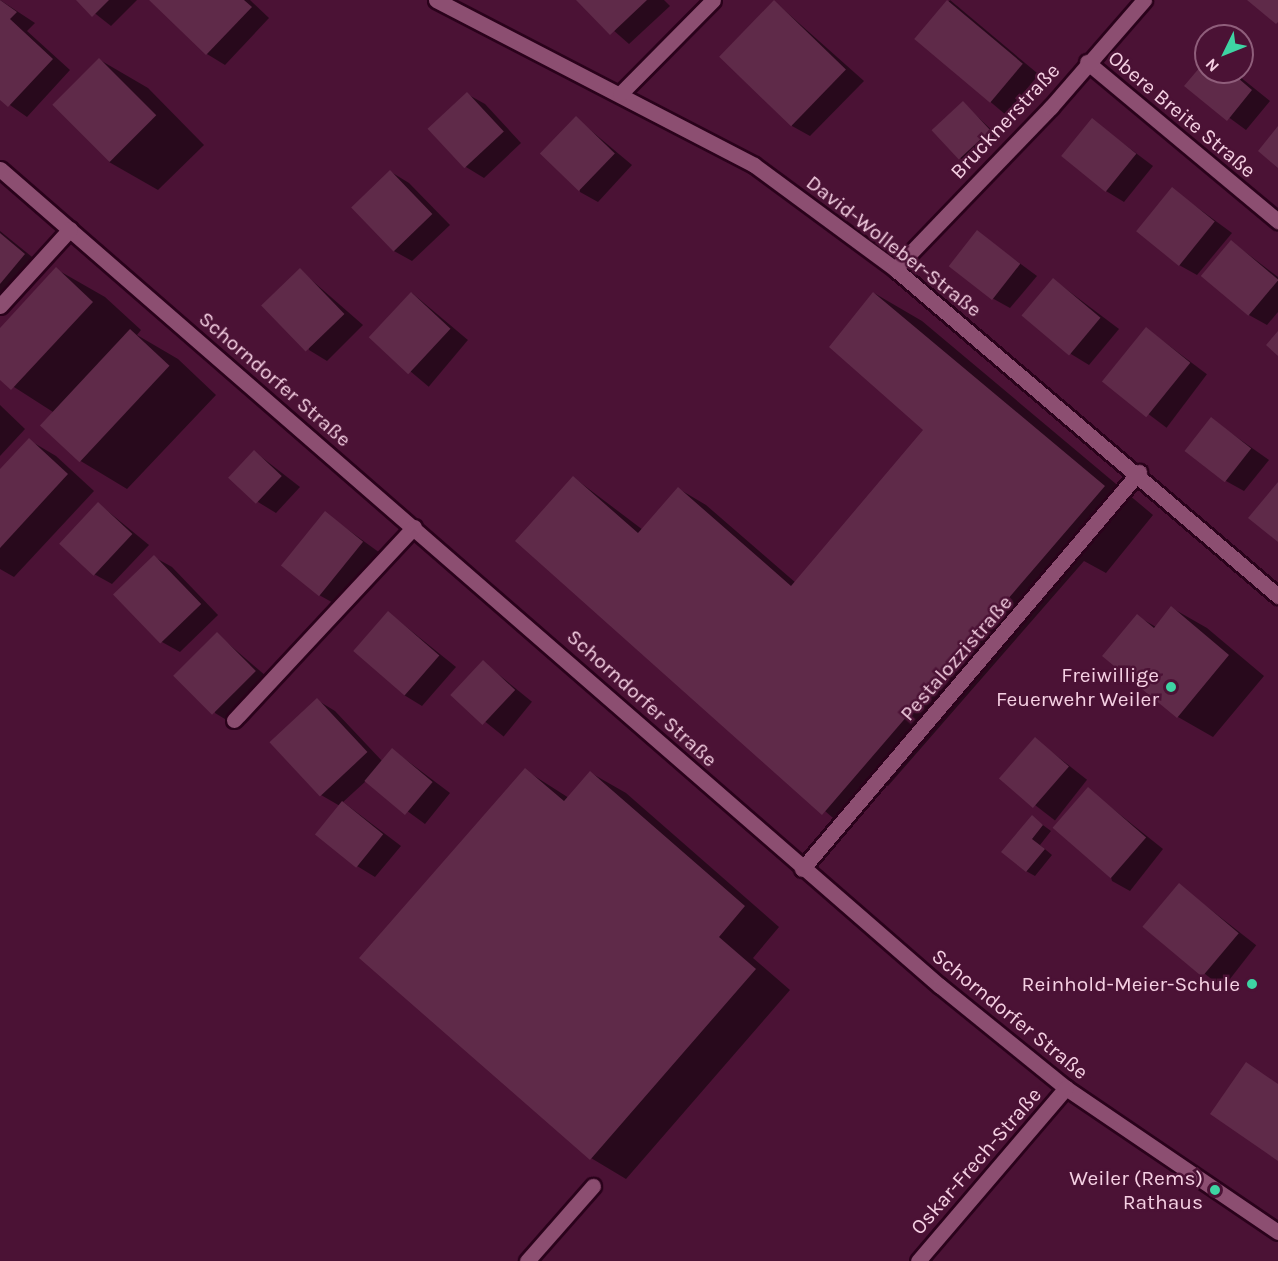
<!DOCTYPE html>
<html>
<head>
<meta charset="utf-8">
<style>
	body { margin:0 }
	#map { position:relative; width:1278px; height:1261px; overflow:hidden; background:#4b1235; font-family:Karla,sans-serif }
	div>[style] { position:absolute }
	.shadow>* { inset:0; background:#0007; transform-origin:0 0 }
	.building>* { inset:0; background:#5f2a49; transform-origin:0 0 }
	.roads { filter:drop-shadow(2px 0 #2a021b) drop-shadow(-2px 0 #2a021b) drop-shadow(0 2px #2a021b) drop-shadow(0 -2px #2a021b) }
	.minor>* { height:15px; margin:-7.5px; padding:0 7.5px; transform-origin:7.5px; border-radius:7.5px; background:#8c4e71 }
	.dots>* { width:16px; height:16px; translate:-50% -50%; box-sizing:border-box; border:3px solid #4b1235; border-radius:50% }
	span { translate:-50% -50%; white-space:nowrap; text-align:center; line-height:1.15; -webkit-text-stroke:5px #4b1235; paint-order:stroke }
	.street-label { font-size:21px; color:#f5d0e3 }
	.poi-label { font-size:21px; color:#f5d0e3 }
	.right { translate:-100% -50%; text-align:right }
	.north { position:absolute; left:1194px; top:24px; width:60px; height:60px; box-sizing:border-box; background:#4b1235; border:2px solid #8f5e7b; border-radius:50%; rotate:227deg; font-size:16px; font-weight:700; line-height:24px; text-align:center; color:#f5d0e3 }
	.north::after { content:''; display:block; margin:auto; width:21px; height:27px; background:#3ed4a3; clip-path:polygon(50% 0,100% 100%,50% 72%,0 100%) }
</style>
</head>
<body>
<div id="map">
	<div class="shadow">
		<i style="clip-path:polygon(0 0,35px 23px,27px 31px,70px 70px,27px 117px,0 98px)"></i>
		<i style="clip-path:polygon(78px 0,137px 0,111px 26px)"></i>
		<i style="clip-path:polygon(152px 0,250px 0,269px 18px,225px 65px,207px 54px)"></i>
		<i style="clip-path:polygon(579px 0,664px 0,670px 6px,629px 44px)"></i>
		<i style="left:950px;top:0;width:116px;height:52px;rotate:40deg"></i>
		<i style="clip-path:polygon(774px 1px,864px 81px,810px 136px,792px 126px)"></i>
		<i style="clip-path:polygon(100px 60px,148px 88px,204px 145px,158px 190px,109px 162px)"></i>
		<i style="clip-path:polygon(1206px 62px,1206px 72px,1234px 72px,1270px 101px,1246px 130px,1186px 86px)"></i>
		<i style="clip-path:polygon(467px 94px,485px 104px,521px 143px,484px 178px,466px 167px)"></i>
		<i style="clip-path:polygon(963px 103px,998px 136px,969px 163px,960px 158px)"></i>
		<i style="clip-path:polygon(576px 118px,632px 165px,598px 202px,580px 192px)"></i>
		<i style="clip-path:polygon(1092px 120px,1153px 166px,1124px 202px,1106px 191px)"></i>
		<i style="clip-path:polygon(391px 172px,409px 183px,450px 225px,412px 261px,394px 251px)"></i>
		<i style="clip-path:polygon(1172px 189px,1232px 233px,1197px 275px,1179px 265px)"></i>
		<i style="clip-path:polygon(0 231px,42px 265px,0 300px)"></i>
		<i style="clip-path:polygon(977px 232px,1037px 276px,1010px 308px,992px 298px)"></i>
		<i style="clip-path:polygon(1232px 242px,1278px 277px,1278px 312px,1267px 325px,1249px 315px)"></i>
		<i style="clip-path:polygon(56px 269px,105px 297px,141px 330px,137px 335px,178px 359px,216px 395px,127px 489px,79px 460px,53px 412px,0 378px,0 330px)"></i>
		<i style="clip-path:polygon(300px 270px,363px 325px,327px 361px,309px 350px)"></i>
		<i style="clip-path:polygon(1054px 280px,1119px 329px,1089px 365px,1071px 354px)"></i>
		<i style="left:412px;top:293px;width:73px;height:61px;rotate:40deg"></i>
		<i style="clip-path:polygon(874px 293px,922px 321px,1153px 515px,1106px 573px,1084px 561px,888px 786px,879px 781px,841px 825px,517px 541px,573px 477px,643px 530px,679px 489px,706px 505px,796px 583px,930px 435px)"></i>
		<i style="left:1147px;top:329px;width:75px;height:67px;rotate:37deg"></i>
		<i style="clip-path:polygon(0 405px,25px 429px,0 456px)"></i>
		<i style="clip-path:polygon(1211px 419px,1269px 460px,1244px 491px,1226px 481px)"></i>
		<i style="clip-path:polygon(29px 440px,56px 456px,94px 491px,14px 577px,0 569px,0 472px)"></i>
		<i style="clip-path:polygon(255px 452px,300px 487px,276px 513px,258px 502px)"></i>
		<i style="clip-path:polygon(99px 504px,149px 545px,112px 584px,94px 574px)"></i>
		<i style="clip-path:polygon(325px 513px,380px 553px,337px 605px,319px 595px)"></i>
		<i style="clip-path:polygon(154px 557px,172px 567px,218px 615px,180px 652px,162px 642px)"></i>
		<i style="clip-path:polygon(1172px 608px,1207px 628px,1264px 676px,1213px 737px,1178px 717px,1137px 616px,1156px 627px)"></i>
		<i style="clip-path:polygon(389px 613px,456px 667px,422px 706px,404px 695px)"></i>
		<i style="clip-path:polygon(217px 634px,273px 682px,233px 724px,215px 713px)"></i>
		<i style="left:483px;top:662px;width:63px;height:45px;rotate:39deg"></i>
		<i style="clip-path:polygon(317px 700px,335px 711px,383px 762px,393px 750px,450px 793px,425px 824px,366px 781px,343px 802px,401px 846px,375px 877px,357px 866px,340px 806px,321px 795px,272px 742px)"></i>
		<i style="left:1035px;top:739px;width:66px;height:52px;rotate:38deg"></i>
		<i style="clip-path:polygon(525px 770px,569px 798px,591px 773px,626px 793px,779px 927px,753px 958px,790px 990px,626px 1179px,591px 1158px)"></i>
		<i style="clip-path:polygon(1088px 789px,1163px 849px,1130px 891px,1112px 881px)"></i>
		<i style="clip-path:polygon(1032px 817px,1051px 831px,1040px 845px,1052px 855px,1035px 876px,1026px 871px)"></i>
		<i style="left:1179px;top:885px;width:98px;height:54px;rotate:38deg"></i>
	</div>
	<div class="building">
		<i style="clip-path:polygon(0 0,17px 12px,10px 19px,53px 59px,8px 107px,0 100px)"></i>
		<i style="clip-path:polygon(76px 0,109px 0,92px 17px)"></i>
		<i style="clip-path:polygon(149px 0,244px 0,252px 7px,206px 55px)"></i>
		<i style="clip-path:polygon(576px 0,647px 0,610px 35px)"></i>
		<i style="left:774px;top:0;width:100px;height:79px;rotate:44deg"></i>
		<i style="left:947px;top:0;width:99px;height:51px;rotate:40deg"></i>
		<i style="clip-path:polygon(1247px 0,1278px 0,1278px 22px,1276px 24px)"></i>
		<i style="left:99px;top:58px;width:81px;height:66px;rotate:45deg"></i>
		<i style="clip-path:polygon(1206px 60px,1206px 72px,1231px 72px,1252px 90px,1227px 121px,1184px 86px)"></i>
		<i style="left:467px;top:92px;width:54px;height:54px;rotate:47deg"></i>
		<i style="left:963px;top:101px;width:40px;height:43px;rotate:47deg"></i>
		<i style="left:576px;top:116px;width:54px;height:52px;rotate:44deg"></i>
		<i style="left:1092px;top:118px;width:57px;height:49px;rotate:39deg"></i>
		<i style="clip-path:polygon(1278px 126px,1278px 168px,1258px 151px)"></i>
		<i style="left:390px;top:170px;width:61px;height:54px;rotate:46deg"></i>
		<i style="left:1172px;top:187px;width:55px;height:57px;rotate:39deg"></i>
		<i style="left:977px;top:230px;width:55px;height:46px;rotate:38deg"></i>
		<i style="clip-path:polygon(0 233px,25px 254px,0 284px)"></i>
		<i style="left:1231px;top:240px;width:62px;height:47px;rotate:40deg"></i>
		<i style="clip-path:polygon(56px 267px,93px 302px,11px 390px,0 380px,0 328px)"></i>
		<i style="left:300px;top:268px;width:64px;height:54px;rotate:46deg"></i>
		<i style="left:1053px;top:278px;width:62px;height:49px;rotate:40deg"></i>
		<i style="left:411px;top:292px;width:54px;height:62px;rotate:43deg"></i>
		<i style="clip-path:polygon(873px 292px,1105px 486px,822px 815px,515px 541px,573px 476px,638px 533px,678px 487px,791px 586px,923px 430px,829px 347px)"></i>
		<i style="left:1146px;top:327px;width:57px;height:70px;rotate:39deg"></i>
		<i style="left:130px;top:329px;width:54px;height:132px;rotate:43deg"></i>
		<i style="clip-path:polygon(1278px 331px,1278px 356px,1266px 345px)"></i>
		<i style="left:1211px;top:417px;width:51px;height:43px;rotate:38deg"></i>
		<i style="clip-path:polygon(29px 438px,68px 474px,0 548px,0 469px)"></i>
		<i style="left:254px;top:450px;width:38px;height:38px;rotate:43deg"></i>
		<i style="clip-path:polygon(1278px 482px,1278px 542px,1248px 518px)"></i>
		<i style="left:98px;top:502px;width:47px;height:57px;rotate:43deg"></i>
		<i style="left:325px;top:511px;width:49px;height:70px;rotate:39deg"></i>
		<i style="left:154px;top:555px;width:68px;height:57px;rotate:46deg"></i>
		<i style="clip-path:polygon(1171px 606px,1229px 655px,1177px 718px,1102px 656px,1137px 614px,1154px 628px)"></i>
		<i style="left:388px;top:611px;width:68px;height:53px;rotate:41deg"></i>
		<i style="left:217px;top:632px;width:55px;height:62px;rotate:45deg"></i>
		<i style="left:483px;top:660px;width:44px;height:48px;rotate:43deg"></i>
		<i style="left:317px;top:698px;width:74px;height:65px;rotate:47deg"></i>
		<i style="left:1035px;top:737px;width:45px;height:55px;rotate:41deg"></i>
		<i style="left:392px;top:748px;width:53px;height:43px;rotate:40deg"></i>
		<i style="clip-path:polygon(525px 768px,564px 801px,590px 771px,745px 906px,719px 937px,756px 969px,590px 1160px,359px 958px)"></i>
		<i style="left:1088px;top:787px;width:77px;height:54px;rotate:41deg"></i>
		<i style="left:342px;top:801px;width:53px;height:43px;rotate:39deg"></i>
		<i style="clip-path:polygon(1032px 815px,1043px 825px,1032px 839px,1045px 849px,1026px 872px,1001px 852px)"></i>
		<i style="left:1179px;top:883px;width:78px;height:57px;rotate:40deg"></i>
		<i style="clip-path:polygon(1246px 1062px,1278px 1084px,1278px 1161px,1210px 1114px)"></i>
	</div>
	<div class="roads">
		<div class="minor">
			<i style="left:436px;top:0;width:358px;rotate:27.4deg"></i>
			<i style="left:754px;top:165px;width:175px;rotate:36.4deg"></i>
			<i style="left:895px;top:269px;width:504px;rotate:40.49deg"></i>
			<i style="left:1087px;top:62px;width:249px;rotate:39.8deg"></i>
			<i style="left:620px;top:94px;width:132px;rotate:-45.3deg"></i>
			<i style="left:0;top:169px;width:1245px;rotate:41deg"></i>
			<i style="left:940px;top:986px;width:162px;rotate:39deg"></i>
			<i style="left:1066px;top:1088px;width:256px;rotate:34.2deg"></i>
			<i style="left:895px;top:269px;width:225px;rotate:-46.1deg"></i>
			<i style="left:1051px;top:107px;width:142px;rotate:-49deg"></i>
			<i style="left:0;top:306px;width:104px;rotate:-47.7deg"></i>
			<i style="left:234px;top:720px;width:264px;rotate:-47deg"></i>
			<i style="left:802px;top:869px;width:521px;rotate:-49.67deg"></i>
			<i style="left:527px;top:1261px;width:100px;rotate:-48.7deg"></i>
			<i style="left:918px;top:1261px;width:228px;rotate:-49.5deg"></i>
		</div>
	</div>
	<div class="dots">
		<i style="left:1171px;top:687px;background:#3ed4a3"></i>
		<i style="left:1252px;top:984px;background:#3ed4a3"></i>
		<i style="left:1215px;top:1190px;background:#3ed4a3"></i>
	</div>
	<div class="street-label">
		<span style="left:1182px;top:114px;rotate:40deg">Obere Breite Straße</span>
		<span style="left:1005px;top:121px;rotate:-47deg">Brucknerstraße</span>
		<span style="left:894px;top:246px;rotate:38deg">David-Wolleber-Straße</span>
		<span style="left:275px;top:379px;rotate:41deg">Schorndorfer Straße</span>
		<span style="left:956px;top:658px;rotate:-49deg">Pestalozzistraße</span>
		<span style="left:642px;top:698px;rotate:42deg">Schorndorfer Straße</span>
		<span style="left:1010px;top:1014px;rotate:39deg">Schorndorfer Straße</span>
		<span style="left:976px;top:1161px;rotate:-49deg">Oskar-Frech-Straße</span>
	</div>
	<div class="poi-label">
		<span class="right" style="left:1159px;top:687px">Freiwillige<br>Feuerwehr Weiler</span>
		<span class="right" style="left:1240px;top:984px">Reinhold-Meier-Schule</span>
		<span class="right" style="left:1203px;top:1190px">Weiler (Rems)<br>Rathaus</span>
	</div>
	<div class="north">N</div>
</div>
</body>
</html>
